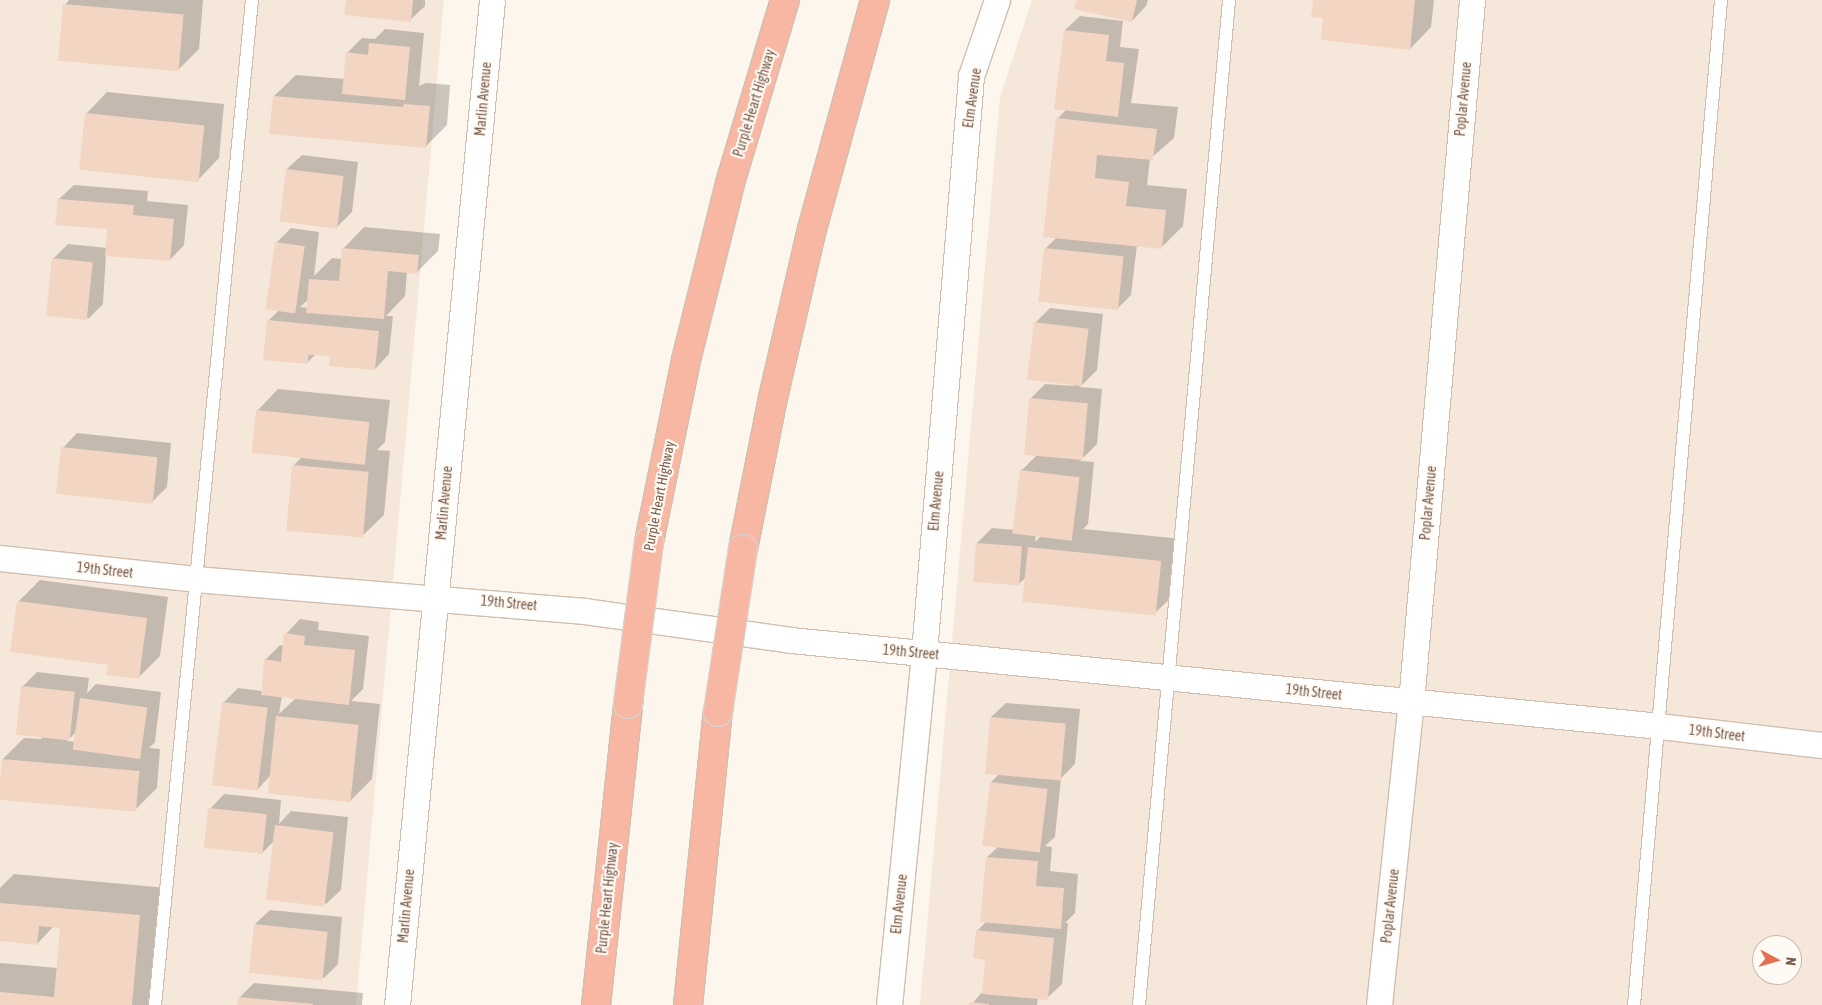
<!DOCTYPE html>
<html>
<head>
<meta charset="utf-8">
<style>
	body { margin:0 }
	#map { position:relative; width:1822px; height:1005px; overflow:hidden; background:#fdf6ec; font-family:"Asap Condensed",sans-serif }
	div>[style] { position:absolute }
	.residential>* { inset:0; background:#f5e8da }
	.shadow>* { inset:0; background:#0003 }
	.building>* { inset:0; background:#f3d5c3; transform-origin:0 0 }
	.roads { filter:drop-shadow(1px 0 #d1beb0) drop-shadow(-1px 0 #d1beb0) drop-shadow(0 1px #d1beb0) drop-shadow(0 -1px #d1beb0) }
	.service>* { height:12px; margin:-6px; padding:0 6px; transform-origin:6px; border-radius:6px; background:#fff }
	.minor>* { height:25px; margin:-12.5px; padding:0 12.5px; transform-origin:12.5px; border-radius:12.5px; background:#fff }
	.motorway>* { height:28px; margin:-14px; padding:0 14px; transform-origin:14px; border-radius:14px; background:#f7b7a3 }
	.bridges { filter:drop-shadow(1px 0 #dad1cd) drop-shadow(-1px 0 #dad1cd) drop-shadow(0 1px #dad1cd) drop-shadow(0 -1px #dad1cd) }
	.motorway-bridge>* { height:28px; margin:-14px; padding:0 14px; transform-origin:14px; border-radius:14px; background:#f7b7a3 }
	span { translate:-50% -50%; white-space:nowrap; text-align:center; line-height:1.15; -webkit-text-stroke:4.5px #fffaf3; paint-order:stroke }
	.street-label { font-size:14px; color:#7a5c4d }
	.north { position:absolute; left:1752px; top:935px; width:50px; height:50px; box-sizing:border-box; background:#fffaf3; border:1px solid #cabbb1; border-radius:50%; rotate:96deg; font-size:14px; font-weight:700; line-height:20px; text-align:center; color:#7a5c4d }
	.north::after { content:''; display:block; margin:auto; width:18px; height:22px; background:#e76f51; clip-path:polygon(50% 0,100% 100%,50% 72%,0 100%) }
</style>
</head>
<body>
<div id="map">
	<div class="residential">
		<i style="clip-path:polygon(0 0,444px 0,356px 1005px,0 1005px)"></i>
		<i style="clip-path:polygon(evenodd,1032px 0,1822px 0,1822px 1005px,920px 1005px,1000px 97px,1032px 0,1762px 945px,1792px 945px,1792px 975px,1762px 975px,1762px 945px)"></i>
	</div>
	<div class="shadow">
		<i style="clip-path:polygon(69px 0,203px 0,199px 49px,177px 71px,65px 5px)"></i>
		<i style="clip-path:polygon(347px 0,425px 0,425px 6px,410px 20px)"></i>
		<i style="clip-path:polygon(1077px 0,1148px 0,1146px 6px,1132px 21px)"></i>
		<i style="clip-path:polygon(1314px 0,1434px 0,1431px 27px,1410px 49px,1325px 17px)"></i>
		<i style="clip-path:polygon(1080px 16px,1123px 21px,1120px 47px,1139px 49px,1131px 103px,1178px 107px,1174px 138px,1150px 159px,1147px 185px,1187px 189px,1183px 226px,1162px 247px,1137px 245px,1131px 295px,1116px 310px,1045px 249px,1057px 237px,1057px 119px,1066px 110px,1065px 30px)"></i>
		<i style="clip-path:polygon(385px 29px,424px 33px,419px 86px,426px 83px,450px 85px,447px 125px,425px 147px,274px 96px,296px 75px,345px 79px,347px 53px,362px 38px,375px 39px)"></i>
		<i style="clip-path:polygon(107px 92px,224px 104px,219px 158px,198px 180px,86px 114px)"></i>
		<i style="clip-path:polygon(302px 155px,358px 162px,352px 212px,337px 227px,287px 169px)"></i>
		<i style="clip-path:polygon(74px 185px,148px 191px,147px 201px,188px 205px,184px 245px,170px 260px,106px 255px,103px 304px,88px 319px,53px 259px,68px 244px,107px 248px,109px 228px,59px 199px)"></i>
		<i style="clip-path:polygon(evenodd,364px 227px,440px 234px,438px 251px,416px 273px,407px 272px,405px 296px,386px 316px,393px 316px,389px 354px,375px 369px,331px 355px,316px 354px,307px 363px,269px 320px,280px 309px,276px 243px,291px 228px,319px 232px,314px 276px,332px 258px,342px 259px,343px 249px,364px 227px,309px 299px,308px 308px,300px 307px,309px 299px)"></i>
		<i style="clip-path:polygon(evenodd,1050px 308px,1103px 314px,1097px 370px,1080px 387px,1102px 389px,1097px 444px,1080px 461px,1094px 462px,1088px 524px,1083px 529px,1182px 539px,1177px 592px,1155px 613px,1027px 576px,1018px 585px,974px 581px,977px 543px,992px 528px,1015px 530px,1021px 471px,1037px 455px,1031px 398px,1045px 384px,1074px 386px,1035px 323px,1050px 308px,1036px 535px,1042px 535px,1035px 542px,1036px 535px)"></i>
		<i style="clip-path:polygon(278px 389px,390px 400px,385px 442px,377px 450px,390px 451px,384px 515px,362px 536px,293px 466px,302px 457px,257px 411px)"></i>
		<i style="clip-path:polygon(77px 433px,171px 443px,167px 487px,152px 502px,63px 448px)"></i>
		<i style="clip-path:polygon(40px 580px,168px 597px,160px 656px,138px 678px,109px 664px,18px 602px)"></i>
		<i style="clip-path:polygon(evenodd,300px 619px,319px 622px,318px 630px,369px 636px,363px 689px,351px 701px,380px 704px,372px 779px,350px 801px,270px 776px,257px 790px,223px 703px,238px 688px,262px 691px,265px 660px,280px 645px,284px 646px,286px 634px,300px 619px,282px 696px,296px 698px,279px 714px,282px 696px)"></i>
		<i style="clip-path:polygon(evenodd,37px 672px,89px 678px,87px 693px,96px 684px,161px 692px,155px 742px,149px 748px,160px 749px,157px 788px,135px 810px,0 799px,3px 759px,24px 738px,42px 739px,22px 687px,37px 672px,77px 731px,76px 742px,67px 741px,77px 731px)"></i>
		<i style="clip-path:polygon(1006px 703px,1080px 709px,1075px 764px,1061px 778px,1055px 837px,1045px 846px,1052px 847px,1050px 871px,1078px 874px,1075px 913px,1065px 923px,1068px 923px,1062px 984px,1047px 998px,1038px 998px,1037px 1005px,971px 1005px,983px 991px,986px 958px,977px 931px,986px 922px,987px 857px,998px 847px,983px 845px,991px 782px,999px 774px,991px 717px)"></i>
		<i style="clip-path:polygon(224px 794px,281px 800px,279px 824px,291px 811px,348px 817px,341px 890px,326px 904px,275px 840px,262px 853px,210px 809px)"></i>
		<i style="clip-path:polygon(14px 874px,167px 888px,156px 1005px,0 1005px,0 963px,58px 968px,62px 927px,54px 926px,37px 944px,0 940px,0 888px)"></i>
		<i style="clip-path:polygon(270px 910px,342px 917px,338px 964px,324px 978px,255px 924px)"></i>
		<i style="clip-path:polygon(254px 983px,363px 993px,362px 1005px,239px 1005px,239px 998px)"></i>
	</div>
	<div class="building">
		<i style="clip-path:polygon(346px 0,413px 0,411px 22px,344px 15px)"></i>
		<i style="clip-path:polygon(1076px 0,1137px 0,1132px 22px,1074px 9px)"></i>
		<i style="clip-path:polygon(1313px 0,1415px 0,1410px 50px,1321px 40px,1323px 18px,1311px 17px)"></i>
		<i style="left:63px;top:4px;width:121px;height:57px;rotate:5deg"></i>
		<i style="clip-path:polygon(1064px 30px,1109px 35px,1106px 61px,1124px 63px,1118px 117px,1054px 109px)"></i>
		<i style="clip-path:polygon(369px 43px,410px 47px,405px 100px,342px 94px,346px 52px,368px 55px)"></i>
		<i style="clip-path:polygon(273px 96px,403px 107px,404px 104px,430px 106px,426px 148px,269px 134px)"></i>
		<i style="left:85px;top:113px;width:120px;height:57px;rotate:6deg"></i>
		<i style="clip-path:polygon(1056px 118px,1157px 129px,1153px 160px,1097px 155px,1095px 178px,1129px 182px,1126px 206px,1166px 210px,1162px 249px,1043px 237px)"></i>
		<i style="left:286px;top:169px;width:58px;height:53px;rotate:7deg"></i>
		<i style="clip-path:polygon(58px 199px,134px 205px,133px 215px,174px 219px,170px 261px,105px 256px,107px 229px,55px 225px)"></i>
		<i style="left:275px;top:242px;width:30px;height:68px;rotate:8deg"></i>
		<i style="clip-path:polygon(342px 248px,419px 255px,417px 274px,388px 271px,384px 319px,306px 313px,309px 279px,339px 281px)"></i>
		<i style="left:1044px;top:248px;width:80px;height:54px;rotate:6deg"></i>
		<i style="left:52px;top:258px;width:41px;height:58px;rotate:6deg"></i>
		<i style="clip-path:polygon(267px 320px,379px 331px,375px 370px,329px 366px,330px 356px,308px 355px,308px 364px,263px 360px)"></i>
		<i style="left:1034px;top:322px;width:55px;height:58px;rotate:7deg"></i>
		<i style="left:1029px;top:398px;width:59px;height:57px;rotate:5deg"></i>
		<i style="left:256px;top:410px;width:114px;height:43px;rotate:6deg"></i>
		<i style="left:61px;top:447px;width:97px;height:47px;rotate:6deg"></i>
		<i style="left:292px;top:465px;width:77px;height:66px;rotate:5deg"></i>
		<i style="left:1020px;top:470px;width:60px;height:64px;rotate:7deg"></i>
		<i style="left:976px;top:543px;width:46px;height:39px;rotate:4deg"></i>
		<i style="left:1028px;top:547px;width:134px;height:55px;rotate:6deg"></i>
		<i style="clip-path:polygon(17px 601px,147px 618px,139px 679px,106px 675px,108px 665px,10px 652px)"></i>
		<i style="clip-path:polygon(284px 633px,305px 636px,304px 645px,355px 650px,349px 705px,261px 695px,264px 659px,281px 662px)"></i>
		<i style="left:21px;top:686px;width:54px;height:49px;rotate:6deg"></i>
		<i style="left:80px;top:698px;width:68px;height:52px;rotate:8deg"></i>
		<i style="left:222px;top:702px;width:46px;height:84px;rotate:7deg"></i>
		<i style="left:276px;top:716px;width:83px;height:78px;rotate:6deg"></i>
		<i style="left:990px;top:717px;width:76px;height:57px;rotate:5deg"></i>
		<i style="left:2px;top:759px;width:138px;height:41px;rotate:5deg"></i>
		<i style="left:990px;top:782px;width:58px;height:64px;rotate:7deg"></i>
		<i style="left:208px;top:808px;width:59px;height:40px;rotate:6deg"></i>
		<i style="left:275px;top:825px;width:59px;height:75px;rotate:7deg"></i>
		<i style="clip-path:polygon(986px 857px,1038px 861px,1036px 886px,1064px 888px,1061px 929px,980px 922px)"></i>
		<i style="clip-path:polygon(0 903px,140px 915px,132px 1005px,0 1005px,0 992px,54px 997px,60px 928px,39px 926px,37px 945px,0 941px)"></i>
		<i style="left:254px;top:924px;width:74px;height:49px;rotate:6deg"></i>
		<i style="clip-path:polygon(976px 930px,1054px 938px,1048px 1000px,982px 994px,985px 960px,973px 958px)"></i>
		<i style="clip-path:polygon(238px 997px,313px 1004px,313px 1005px,237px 1005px)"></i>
		<i style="clip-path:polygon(970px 1002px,989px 1004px,989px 1005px,970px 1005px)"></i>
	</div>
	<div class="roads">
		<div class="service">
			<i style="left:155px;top:1005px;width:1010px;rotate:-84.49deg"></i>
			<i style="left:1139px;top:1005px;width:1009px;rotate:-84.88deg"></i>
			<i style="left:1634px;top:1005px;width:1009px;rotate:-85.05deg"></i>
		</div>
		<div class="minor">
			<i style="left:0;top:558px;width:196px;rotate:6.1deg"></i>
			<i style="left:195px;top:579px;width:391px;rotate:4.7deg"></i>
			<i style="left:585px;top:611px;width:208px;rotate:8deg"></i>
			<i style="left:791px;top:640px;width:873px;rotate:5.65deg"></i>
			<i style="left:1660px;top:726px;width:163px;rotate:6.7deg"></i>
			<i style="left:397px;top:1005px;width:1009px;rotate:-84.6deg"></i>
			<i style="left:889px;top:1005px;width:354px;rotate:-84.3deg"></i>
			<i style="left:924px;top:653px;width:579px;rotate:-85.34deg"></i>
			<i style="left:971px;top:76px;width:80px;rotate:-71.1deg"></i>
			<i style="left:1379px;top:1005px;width:305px;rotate:-84deg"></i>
			<i style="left:1411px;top:702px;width:705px;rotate:-85.03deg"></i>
		</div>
		<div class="motorway">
			<i style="left:649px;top:542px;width:186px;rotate:-78.5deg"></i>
			<i style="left:686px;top:360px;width:182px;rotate:-76deg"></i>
			<i style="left:730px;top:183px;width:191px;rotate:-73.3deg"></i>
			<i style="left:743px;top:549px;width:150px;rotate:-78.8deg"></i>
			<i style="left:772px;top:402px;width:178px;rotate:-77deg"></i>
			<i style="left:812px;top:229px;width:238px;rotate:-74.6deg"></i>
			<i style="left:596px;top:1005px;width:303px;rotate:-83.9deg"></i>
			<i style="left:688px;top:1005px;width:295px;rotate:-84.2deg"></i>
		</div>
	</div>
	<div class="bridges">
		<div class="motorway-bridge">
			<i style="left:628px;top:704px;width:163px;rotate:-82.6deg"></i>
			<i style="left:718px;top:712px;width:165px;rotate:-81.3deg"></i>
		</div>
	</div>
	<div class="street-label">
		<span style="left:972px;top:98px;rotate:-82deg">Elm Avenue</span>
		<span style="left:483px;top:99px;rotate:-85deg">Marlin Avenue</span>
		<span style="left:1463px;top:99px;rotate:-85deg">Poplar Avenue</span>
		<span style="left:754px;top:103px;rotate:-73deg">Purple Heart Highway</span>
		<span style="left:659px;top:496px;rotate:-79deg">Purple Heart Highway</span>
		<span style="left:936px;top:501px;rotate:-85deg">Elm Avenue</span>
		<span style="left:444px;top:503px;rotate:-85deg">Marlin Avenue</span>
		<span style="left:1428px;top:503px;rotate:-85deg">Poplar Avenue</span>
		<span style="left:105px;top:570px;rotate:6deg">19th Street</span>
		<span style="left:509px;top:603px;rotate:5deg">19th Street</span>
		<span style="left:911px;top:652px;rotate:5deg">19th Street</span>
		<span style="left:1314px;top:692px;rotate:6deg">19th Street</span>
		<span style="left:1717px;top:733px;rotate:7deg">19th Street</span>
		<span style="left:607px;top:898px;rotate:-84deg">Purple Heart Highway</span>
		<span style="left:899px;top:904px;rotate:-84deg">Elm Avenue</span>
		<span style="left:406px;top:906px;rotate:-85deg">Marlin Avenue</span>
		<span style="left:1390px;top:906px;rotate:-84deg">Poplar Avenue</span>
	</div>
	<div class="north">N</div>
</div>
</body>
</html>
